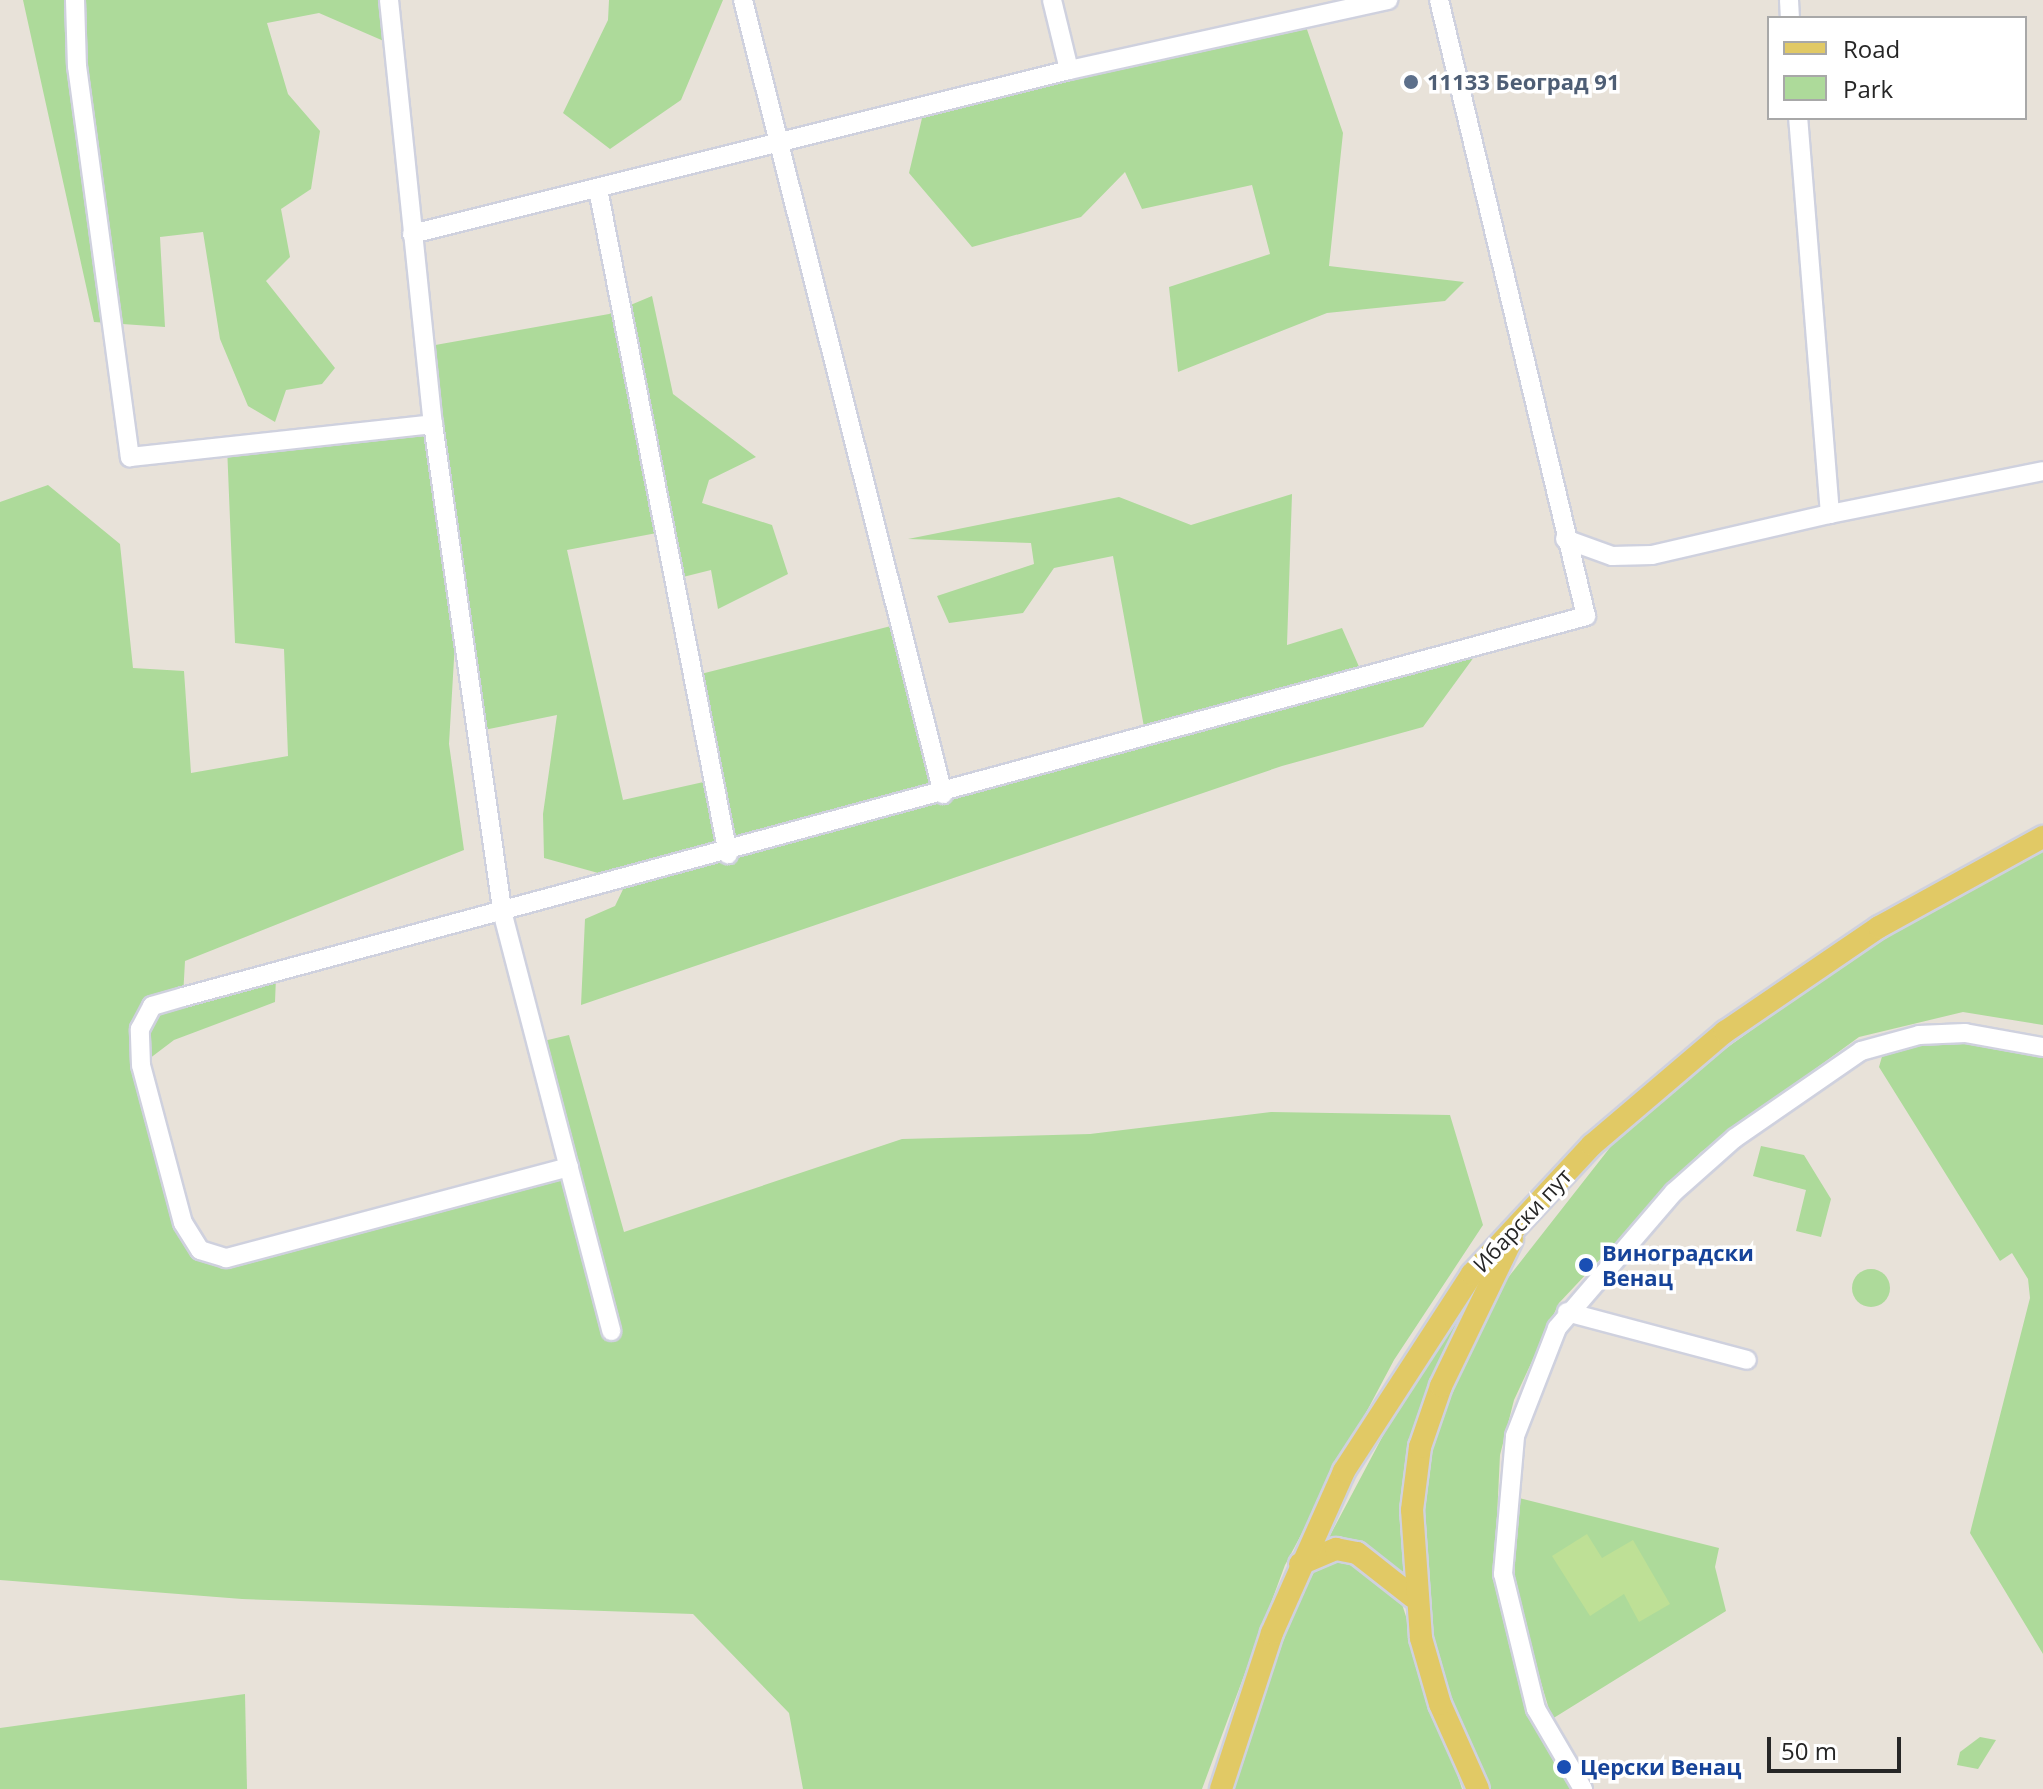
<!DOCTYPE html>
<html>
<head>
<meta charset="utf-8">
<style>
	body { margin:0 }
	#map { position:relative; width:2043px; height:1789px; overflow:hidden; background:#e8e2d9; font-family:"Open Sans",sans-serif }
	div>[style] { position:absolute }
	.green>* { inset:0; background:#adda9a }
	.round { border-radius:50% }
	.pitch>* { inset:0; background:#bee096 }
	.roads { filter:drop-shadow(2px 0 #cfd1de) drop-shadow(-2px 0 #cfd1de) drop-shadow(0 2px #cfd1de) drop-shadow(0 -2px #cfd1de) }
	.minor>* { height:18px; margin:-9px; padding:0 9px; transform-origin:9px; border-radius:9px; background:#fff }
	.major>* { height:22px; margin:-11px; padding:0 11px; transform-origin:11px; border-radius:11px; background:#e1c965 }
	.dots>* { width:22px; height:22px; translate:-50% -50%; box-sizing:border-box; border:4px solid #fff; border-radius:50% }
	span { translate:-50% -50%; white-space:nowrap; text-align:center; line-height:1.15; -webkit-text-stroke:7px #fff; paint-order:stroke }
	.service-label { font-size:22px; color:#4e5e75; font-weight:700 }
	.left { translate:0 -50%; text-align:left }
	.street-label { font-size:22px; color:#262626 }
	.transit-label { font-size:22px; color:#164399; font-weight:700 }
	.legend { position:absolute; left:1767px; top:16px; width:260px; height:104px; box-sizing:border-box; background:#fff; border:2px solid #a8a8a8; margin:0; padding:10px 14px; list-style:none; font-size:24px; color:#262626 }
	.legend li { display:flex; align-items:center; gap:16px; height:40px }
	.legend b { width:40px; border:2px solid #a8a8a8 }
	.scale { position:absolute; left:1767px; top:1737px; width:134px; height:36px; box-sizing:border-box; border:4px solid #262626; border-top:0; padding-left:10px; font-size:24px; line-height:28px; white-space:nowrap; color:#262626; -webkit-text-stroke:6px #fff; paint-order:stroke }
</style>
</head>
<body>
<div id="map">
	<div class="green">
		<i style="clip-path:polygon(23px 0,389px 0,393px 45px,319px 13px,267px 23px,288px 94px,320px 131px,311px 189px,281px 209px,290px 257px,266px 281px,335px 368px,322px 384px,286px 390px,275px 422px,248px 406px,220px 339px,203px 232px,160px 237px,165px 327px,94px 322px)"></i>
		<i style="clip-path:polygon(609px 0,723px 0,681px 100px,610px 149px,563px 113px,608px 20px)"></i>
		<i style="clip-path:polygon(1303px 18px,1343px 133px,1329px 266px,1464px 282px,1445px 301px,1327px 313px,1178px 372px,1169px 287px,1270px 254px,1252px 185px,1142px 209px,1125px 172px,1081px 217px,972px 247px,909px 173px,923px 114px)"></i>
		<i style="clip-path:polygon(652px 296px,673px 394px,756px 457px,709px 480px,702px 503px,772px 525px,788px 574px,718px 609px,711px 570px,671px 580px,662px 532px,567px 550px,623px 800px,708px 781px,689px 677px,899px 624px,944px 794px,1146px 738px,1113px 556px,1054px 568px,1023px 613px,949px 623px,937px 596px,1034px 564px,1031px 543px,908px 539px,1119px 497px,1191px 525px,1292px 494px,1287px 645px,1342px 628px,1364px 678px,1482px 646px,1423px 727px,1282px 766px,581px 1005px,585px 919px,615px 906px,627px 881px,544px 858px,543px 814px,557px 715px,474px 732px,457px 608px,449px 744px,464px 850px,185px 961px,183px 997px,276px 977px,275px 1002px,174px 1040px,141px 1065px,200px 1250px,226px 1258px,568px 1167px,535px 1043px,569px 1035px,624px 1232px,902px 1139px,1090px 1134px,1271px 1112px,1450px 1115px,1483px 1225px,1394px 1360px,1285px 1565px,1202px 1789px,803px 1789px,789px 1713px,693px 1614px,242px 1599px,0 1580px,0 502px,48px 485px,120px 544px,133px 668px,184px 671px,191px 773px,288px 756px,284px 649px,235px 643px,227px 446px,434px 424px,424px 347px,609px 314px)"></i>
		<i style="clip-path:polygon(2043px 851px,2043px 1025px,1963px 1012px,1859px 1037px,1701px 1152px,1559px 1303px,1514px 1400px,1500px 1455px,1494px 1578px,1529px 1709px,1573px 1789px,1485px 1789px,1459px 1736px,1431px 1645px,1419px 1568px,1424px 1477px,1447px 1389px,1489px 1302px,1612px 1145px,1699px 1068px,1865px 948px)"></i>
		<i style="clip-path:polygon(1954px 1039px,2043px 1056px,2043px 1654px,1970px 1533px,2030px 1298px,2028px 1279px,2012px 1253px,2000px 1261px,1879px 1067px,1883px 1053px)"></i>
		<i style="clip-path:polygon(1761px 1146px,1804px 1155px,1831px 1199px,1821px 1237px,1796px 1231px,1806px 1190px,1753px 1176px)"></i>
		<i class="round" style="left:1852px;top:1269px;width:38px;height:38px"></i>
		<i style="clip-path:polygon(1476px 1285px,1481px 1288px,1447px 1351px,1407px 1581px,1326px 1543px,1412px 1381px)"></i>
		<i style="clip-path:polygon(1515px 1497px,1719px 1548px,1715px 1567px,1726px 1611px,1552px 1719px,1515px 1597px)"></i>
		<i style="clip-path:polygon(1330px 1561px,1356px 1562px,1400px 1598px,1462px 1789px,1234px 1789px,1288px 1621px,1314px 1572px)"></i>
		<i style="clip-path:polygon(245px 1694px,247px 1789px,0 1789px,0 1728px)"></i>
		<i style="clip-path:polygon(1980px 1737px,1996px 1740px,1978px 1769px,1957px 1765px,1960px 1752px)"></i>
	</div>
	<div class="pitch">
		<i style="clip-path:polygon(1587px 1534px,1602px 1558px,1633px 1540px,1670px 1604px,1639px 1622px,1624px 1594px,1590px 1616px,1552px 1556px)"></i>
	</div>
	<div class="roads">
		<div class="minor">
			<i style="left:75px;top:0;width:66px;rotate:88.3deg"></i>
			<i style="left:77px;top:66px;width:395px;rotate:82.3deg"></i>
			<i style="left:130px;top:457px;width:305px;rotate:-6.2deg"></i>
			<i style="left:389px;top:0;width:426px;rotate:84.1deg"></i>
			<i style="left:433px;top:424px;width:496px;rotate:81.9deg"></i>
			<i style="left:503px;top:915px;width:430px;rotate:75.4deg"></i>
			<i style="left:743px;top:0;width:819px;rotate:75.86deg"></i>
			<i style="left:1052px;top:0;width:72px;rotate:76.3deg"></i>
			<i style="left:1789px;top:0;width:18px;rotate:87deg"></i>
			<i style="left:598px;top:189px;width:678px;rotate:78.94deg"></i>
			<i style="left:412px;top:234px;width:677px;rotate:-14.02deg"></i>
			<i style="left:1069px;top:70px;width:327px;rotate:-12.4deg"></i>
			<i style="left:1830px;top:514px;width:217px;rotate:-11.4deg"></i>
			<i style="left:1565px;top:539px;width:50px;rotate:19.9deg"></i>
			<i style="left:1612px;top:556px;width:40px;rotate:-1.4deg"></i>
			<i style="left:1652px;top:555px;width:183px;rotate:-13deg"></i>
			<i style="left:1830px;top:514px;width:397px;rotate:-94.6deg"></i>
			<i style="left:569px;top:1167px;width:355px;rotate:165.1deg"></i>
			<i style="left:226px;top:1258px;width:27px;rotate:-163deg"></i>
			<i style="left:200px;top:1250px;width:32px;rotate:-122deg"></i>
			<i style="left:183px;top:1223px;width:163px;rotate:-104.9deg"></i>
			<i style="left:141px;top:1065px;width:36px;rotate:-92deg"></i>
			<i style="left:140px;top:1029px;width:26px;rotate:-62deg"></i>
			<i style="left:152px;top:1006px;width:32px;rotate:-16deg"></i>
			<i style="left:183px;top:997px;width:1454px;rotate:-15.19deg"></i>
			<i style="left:1586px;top:616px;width:633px;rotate:-103.42deg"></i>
			<i style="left:1567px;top:1312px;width:186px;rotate:14.9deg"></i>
			<i style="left:1583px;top:1789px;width:93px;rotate:-120.4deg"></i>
			<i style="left:1536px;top:1709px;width:139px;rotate:-103.7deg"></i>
			<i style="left:1503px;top:1574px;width:139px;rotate:-85deg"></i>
			<i style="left:1515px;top:1436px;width:116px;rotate:-68.7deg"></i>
			<i style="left:1557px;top:1328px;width:179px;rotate:-49.3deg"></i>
			<i style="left:1674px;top:1192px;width:81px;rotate:-41.5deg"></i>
			<i style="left:1735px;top:1138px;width:153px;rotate:-34.6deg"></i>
			<i style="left:1861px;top:1051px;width:60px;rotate:-15.4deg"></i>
			<i style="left:1919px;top:1035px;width:46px;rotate:-2.5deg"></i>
			<i style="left:1965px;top:1033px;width:79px;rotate:10.2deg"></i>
		</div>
		<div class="major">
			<i style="left:1300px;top:1564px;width:39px;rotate:-23deg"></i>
			<i style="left:1336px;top:1549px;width:21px;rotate:11deg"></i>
			<i style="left:1357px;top:1553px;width:71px;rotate:38.2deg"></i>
			<i style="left:1221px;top:1789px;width:164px;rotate:-71.9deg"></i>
			<i style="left:1272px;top:1633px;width:177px;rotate:-66deg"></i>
			<i style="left:1344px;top:1471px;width:235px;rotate:-57deg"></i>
			<i style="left:1472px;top:1274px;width:176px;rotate:-47.1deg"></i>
			<i style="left:1592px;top:1145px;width:175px;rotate:-40.4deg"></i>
			<i style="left:1725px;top:1032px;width:186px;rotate:-34.3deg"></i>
			<i style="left:1879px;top:927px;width:187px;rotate:-28.8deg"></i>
			<i style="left:1478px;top:1789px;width:93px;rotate:-114.1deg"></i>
			<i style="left:1440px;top:1704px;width:69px;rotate:-106.1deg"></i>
			<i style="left:1421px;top:1638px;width:128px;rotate:-94deg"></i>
			<i style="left:1412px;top:1510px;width:64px;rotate:-82.8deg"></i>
			<i style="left:1420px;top:1447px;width:65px;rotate:-71deg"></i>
			<i style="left:1441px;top:1386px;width:163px;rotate:-64.2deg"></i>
		</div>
	</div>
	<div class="dots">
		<i style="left:1411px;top:82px;background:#5c6f8a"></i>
		<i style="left:1586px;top:1265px;background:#1a4fb4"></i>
		<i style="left:1564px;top:1767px;background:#1a4fb4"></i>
	</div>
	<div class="service-label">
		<span class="left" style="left:1427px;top:82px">11133 Београд 91</span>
	</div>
	<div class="street-label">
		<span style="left:1522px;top:1220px;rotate:-47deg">Ибарски пут</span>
	</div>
	<div class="transit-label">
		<span class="left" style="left:1602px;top:1265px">Виноградски<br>Венац</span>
		<span class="left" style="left:1580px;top:1767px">Церски Венац</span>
	</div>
	<ul class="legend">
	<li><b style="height:10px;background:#e1c965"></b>Road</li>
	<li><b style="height:22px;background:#adda9a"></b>Park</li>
	</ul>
	<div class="scale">50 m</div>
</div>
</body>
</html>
